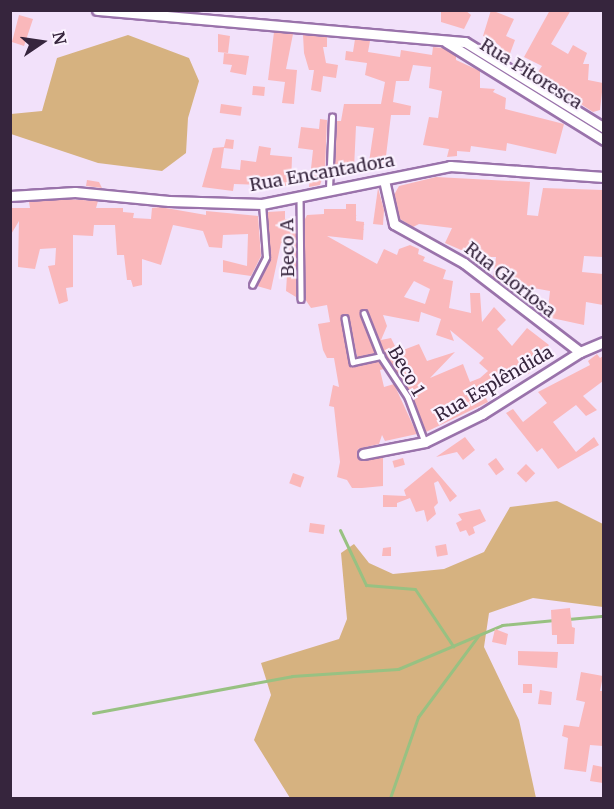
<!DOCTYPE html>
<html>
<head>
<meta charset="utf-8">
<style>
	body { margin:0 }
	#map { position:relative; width:614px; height:809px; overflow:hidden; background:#f2e1fa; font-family:Merriweather,serif }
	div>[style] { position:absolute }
	.green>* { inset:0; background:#d6b280 }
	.stream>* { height:3px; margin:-1.5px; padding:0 1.5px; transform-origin:1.5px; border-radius:1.5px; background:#98c182 }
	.building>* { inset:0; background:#fab8bb; transform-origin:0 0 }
	.roads { filter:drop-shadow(2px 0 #9a73ab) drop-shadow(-2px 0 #9a73ab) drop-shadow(0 2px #9a73ab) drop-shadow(0 -2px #9a73ab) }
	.lane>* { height:4.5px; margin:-2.25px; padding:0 2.25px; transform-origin:2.25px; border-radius:2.25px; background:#fff }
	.street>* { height:9px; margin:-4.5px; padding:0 4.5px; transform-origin:4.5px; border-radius:4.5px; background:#fff }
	span { translate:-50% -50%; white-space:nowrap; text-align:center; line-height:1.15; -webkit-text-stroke:4.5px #fbf2ff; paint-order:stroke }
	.street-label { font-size:18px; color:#36253d }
	.frame { position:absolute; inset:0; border:12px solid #36253d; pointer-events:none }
	.north { position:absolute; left:12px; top:12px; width:60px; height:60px; -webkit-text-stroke:4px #fbf2ff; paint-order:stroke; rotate:77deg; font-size:16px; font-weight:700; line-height:24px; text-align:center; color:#36253d }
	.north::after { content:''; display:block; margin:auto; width:21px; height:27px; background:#36253d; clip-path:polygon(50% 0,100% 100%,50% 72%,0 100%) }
</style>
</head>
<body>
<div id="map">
	<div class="green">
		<i style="clip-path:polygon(128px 35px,189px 58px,199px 81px,188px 118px,186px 153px,162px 171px,98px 163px,11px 134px,11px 114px,42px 111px,57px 58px)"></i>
		<i style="clip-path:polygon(557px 501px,603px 524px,603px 607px,533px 598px,489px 613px,484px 647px,519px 720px,536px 798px,290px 798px,254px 740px,271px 695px,261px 663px,339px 639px,347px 619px,341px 553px,354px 544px,369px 563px,393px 574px,444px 569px,484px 552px,510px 507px)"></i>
	</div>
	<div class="stream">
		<i style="left:340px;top:530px;width:61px;rotate:64.7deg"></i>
		<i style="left:366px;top:585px;width:49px;rotate:4.7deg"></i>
		<i style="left:415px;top:589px;width:69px;rotate:56.3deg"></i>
		<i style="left:568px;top:619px;width:36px;rotate:-5deg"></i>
		<i style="left:93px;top:713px;width:202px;rotate:-10.5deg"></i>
		<i style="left:292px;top:676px;width:106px;rotate:-3.8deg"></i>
		<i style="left:398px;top:669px;width:113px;rotate:-22.9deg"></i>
		<i style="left:502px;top:625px;width:53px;rotate:-5.4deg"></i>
		<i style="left:390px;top:798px;width:86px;rotate:-70.9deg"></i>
		<i style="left:418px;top:717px;width:101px;rotate:-53.5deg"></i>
	</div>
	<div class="building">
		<i style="clip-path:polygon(441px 10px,465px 10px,471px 15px,464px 29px,441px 22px)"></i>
		<i style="clip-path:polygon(491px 10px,514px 19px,506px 36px,515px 40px,508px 59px,499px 53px,501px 47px,495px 42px,483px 36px)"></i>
		<i style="clip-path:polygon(550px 10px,571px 10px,551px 44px,568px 54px,573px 45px,587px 53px,583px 64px,589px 64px,588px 80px,603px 83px,600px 110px,593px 112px,562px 92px,556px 83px,538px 72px,542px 66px,524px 57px)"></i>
		<i style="clip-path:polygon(19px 15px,33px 19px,24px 46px,12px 42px)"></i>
		<i style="clip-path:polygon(274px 32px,293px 34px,286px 69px,297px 70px,294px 104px,282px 103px,285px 82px,268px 80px)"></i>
		<i style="clip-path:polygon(218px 34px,230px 36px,228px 53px,218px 52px)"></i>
		<i style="clip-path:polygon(303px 35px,327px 37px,327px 47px,323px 47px,326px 63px,338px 65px,336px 78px,323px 76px,321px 92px,311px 90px,314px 70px,309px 70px,304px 53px)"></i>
		<i style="clip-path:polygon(355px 39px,370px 41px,368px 52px,400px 57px,401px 50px,432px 55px,433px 47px,443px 48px,456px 56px,456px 60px,480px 71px,480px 88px,495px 89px,493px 92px,506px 98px,505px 109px,564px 124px,556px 154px,507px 143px,506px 151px,471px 146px,470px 152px,457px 151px,457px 156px,447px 157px,449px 149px,423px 145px,429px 117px,438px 118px,442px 91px,429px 88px,431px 67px,413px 65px,409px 81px,396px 81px,393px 102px,411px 106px,410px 115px,391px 115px,385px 164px,369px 162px,374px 128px,356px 126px,354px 169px,334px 171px,336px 121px,341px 121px,344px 104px,381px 104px,385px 82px,365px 75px,367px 63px,345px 60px,346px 51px,353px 52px)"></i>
		<i style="clip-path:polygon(224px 53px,249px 56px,246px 75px,230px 72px,232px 65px,223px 64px)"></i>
		<i style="left:253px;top:86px;width:12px;height:9px;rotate:5deg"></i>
		<i style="left:221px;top:104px;width:21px;height:9px;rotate:8deg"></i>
		<i style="clip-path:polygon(320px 119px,327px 120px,325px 170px,320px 185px,309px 187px,313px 150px,298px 148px,301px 127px,319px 129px)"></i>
		<i style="clip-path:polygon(226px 139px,234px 140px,233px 149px,224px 148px,221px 168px,240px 170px,241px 160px,256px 162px,259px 146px,271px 148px,270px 155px,292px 157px,291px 186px,234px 184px,233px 191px,202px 187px,213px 148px,224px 147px)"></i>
		<i style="clip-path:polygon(436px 177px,530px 182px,527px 215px,538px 216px,543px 188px,603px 190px,603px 257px,584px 256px,582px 272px,603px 274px,603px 305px,586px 302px,584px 325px,547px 317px,550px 291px,500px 282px,493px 277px,496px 257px,481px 257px,481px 252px,468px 253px,445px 243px,452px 228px,419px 224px,413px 227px,400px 219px,394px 195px,399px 186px)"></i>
		<i style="clip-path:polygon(87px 180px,99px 182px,102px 188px,86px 186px)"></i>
		<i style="clip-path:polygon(378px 188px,384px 210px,383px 225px,373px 224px)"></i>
		<i style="clip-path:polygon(67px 199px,98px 201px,96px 208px,123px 208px,123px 212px,134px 213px,133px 218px,151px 219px,152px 208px,160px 207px,206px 215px,206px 211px,258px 216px,261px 256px,251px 276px,223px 272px,223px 260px,247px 266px,248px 234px,223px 235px,222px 248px,209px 247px,203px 231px,173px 225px,161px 265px,142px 259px,142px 285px,133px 287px,131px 280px,127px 280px,124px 255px,117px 255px,115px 225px,94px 225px,93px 236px,73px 235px,73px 287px,66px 288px,68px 301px,59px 304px,48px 266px,55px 265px,56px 248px,40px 249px,35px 269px,18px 267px,19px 221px,10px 236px,10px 208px,30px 208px,29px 202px)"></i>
		<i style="clip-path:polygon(evenodd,346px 204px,356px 204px,356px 221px,364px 222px,363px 240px,327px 236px,377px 264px,384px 249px,397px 255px,399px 249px,410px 245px,419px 249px,418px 254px,425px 257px,423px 261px,446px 270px,443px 279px,453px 281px,449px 308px,471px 313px,470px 293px,480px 293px,482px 322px,494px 307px,506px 320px,497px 329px,512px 346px,527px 328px,549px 345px,537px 361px,539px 364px,528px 374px,523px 368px,512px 382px,506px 378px,486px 398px,488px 402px,426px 432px,412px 395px,385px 354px,368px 311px,363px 309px,360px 314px,375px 353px,357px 357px,349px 317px,343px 314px,349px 364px,379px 361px,384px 369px,380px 370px,384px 387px,394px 384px,417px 434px,385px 441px,382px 435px,379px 444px,358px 449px,357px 456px,361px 460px,383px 457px,383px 486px,362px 488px,352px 488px,347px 480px,337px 477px,340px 462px,334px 407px,329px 406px,333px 385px,339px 387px,334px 358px,327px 358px,323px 350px,318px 324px,330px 322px,327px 305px,311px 308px,305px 299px,305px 219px,307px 215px,324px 214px,324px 209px,346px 209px,346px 204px,414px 281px,430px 289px,425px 304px,404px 297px,414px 281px,346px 204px,421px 312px,441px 319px,436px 335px,454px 341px,450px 330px,484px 358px,479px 363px,488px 371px,480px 378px,470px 382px,463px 364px,430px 378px,455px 352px,427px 361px,419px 344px,398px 352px,391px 338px,381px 340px,387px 326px,383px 315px,419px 322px,421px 312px)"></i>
		<i style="clip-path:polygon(285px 211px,285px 219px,296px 219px,296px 297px,286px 291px,289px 244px,281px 243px,271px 290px,257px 286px,270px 257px,267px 212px)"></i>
		<i style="clip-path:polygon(597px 354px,600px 358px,603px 356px,603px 381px,583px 396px,597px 410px,586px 416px,576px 405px,553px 422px,576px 452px,594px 437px,599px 445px,558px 469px,542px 448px,537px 452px,506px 413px,513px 409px,523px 422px,547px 403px,538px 392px,590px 365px,588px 361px)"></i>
		<i style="clip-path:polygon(465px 437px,475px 450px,463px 460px,457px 452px,436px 457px)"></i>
		<i style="left:403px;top:458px;width:7px;height:11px;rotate:74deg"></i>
		<i style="left:496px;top:458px;width:14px;height:10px;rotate:54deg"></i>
		<i style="left:526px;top:464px;width:13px;height:13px;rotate:45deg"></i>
		<i style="clip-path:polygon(432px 467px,457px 496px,450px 502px,438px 481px,434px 483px,438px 503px,434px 507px,436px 514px,427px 522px,424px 510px,416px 512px,410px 498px,397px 503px,397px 507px,383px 507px,383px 495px,406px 496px,404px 490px)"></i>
		<i style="left:293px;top:473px;width:12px;height:11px;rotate:20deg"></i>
		<i style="clip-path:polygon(480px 509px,486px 521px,473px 527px,475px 533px,469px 536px,466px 530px,460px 532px,456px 523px,462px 520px,458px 514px)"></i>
		<i style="left:310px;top:523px;width:15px;height:9px;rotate:8deg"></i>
		<i style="left:446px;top:544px;width:11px;height:11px;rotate:80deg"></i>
		<i style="clip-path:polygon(391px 547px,391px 556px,382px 556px,383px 548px)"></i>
		<i style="clip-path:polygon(570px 608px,572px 627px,575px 628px,574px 644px,557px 644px,557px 635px,552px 635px,551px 610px)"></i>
		<i style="clip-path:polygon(495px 629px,508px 634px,506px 645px,492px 642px)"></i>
		<i style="clip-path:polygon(518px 651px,558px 652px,557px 668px,518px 665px)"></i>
		<i style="clip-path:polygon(581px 672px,603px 676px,600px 691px,603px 691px,603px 746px,590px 745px,586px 772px,564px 769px,568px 738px,562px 736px,564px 725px,579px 727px,585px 702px,576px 700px)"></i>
		<i style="left:523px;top:684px;width:9px;height:9px"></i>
		<i style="clip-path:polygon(540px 690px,552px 692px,551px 705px,538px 704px)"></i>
		<i style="clip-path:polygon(593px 765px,603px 767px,603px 783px,590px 781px)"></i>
	</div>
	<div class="roads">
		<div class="lane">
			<i style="left:329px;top:189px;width:72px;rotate:-87.6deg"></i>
			<i style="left:300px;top:197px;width:102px;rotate:89.4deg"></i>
			<i style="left:252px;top:285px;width:31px;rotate:-63deg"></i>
			<i style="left:266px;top:257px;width:53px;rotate:-94.3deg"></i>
			<i style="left:364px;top:313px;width:46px;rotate:68.4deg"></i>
			<i style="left:381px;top:356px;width:49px;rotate:56.6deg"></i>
			<i style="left:408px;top:397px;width:48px;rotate:69.3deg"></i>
			<i style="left:345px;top:318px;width:45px;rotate:79.7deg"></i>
			<i style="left:353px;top:362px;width:29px;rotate:-12deg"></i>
		</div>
		<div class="street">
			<i style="left:97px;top:10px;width:369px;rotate:5deg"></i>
			<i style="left:465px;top:42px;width:163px;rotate:31.7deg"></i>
			<i style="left:446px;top:42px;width:186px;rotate:31.8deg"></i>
			<i style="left:384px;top:180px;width:45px;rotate:77.2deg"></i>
			<i style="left:394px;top:224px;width:80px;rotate:29.1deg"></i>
			<i style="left:464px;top:263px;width:146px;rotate:37.5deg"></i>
			<i style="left:10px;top:196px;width:65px;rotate:-3.5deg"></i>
			<i style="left:75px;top:192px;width:94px;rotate:5.5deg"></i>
			<i style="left:169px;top:201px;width:93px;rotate:1.8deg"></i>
			<i style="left:262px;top:204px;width:192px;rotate:-11.4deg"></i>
			<i style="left:450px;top:166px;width:154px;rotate:4.1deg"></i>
			<i style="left:363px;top:454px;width:63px;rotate:-11deg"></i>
			<i style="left:425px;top:442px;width:64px;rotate:-26.2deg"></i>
			<i style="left:482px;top:414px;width:116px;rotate:-32.3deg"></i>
			<i style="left:580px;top:352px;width:26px;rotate:-23deg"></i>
		</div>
	</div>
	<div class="street-label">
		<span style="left:531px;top:74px;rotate:32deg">Rua Pitoresca</span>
		<span style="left:322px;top:173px;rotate:-10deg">Rua Encantadora</span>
		<span style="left:288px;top:248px;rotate:-91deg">Beco A</span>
		<span style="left:510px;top:280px;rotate:38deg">Rua Gloriosa</span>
		<span style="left:406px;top:371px;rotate:60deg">Beco 1</span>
		<span style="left:494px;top:384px;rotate:-30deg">Rua Esplêndida</span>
	</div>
	<div class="frame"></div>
	<div class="north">N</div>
</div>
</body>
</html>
